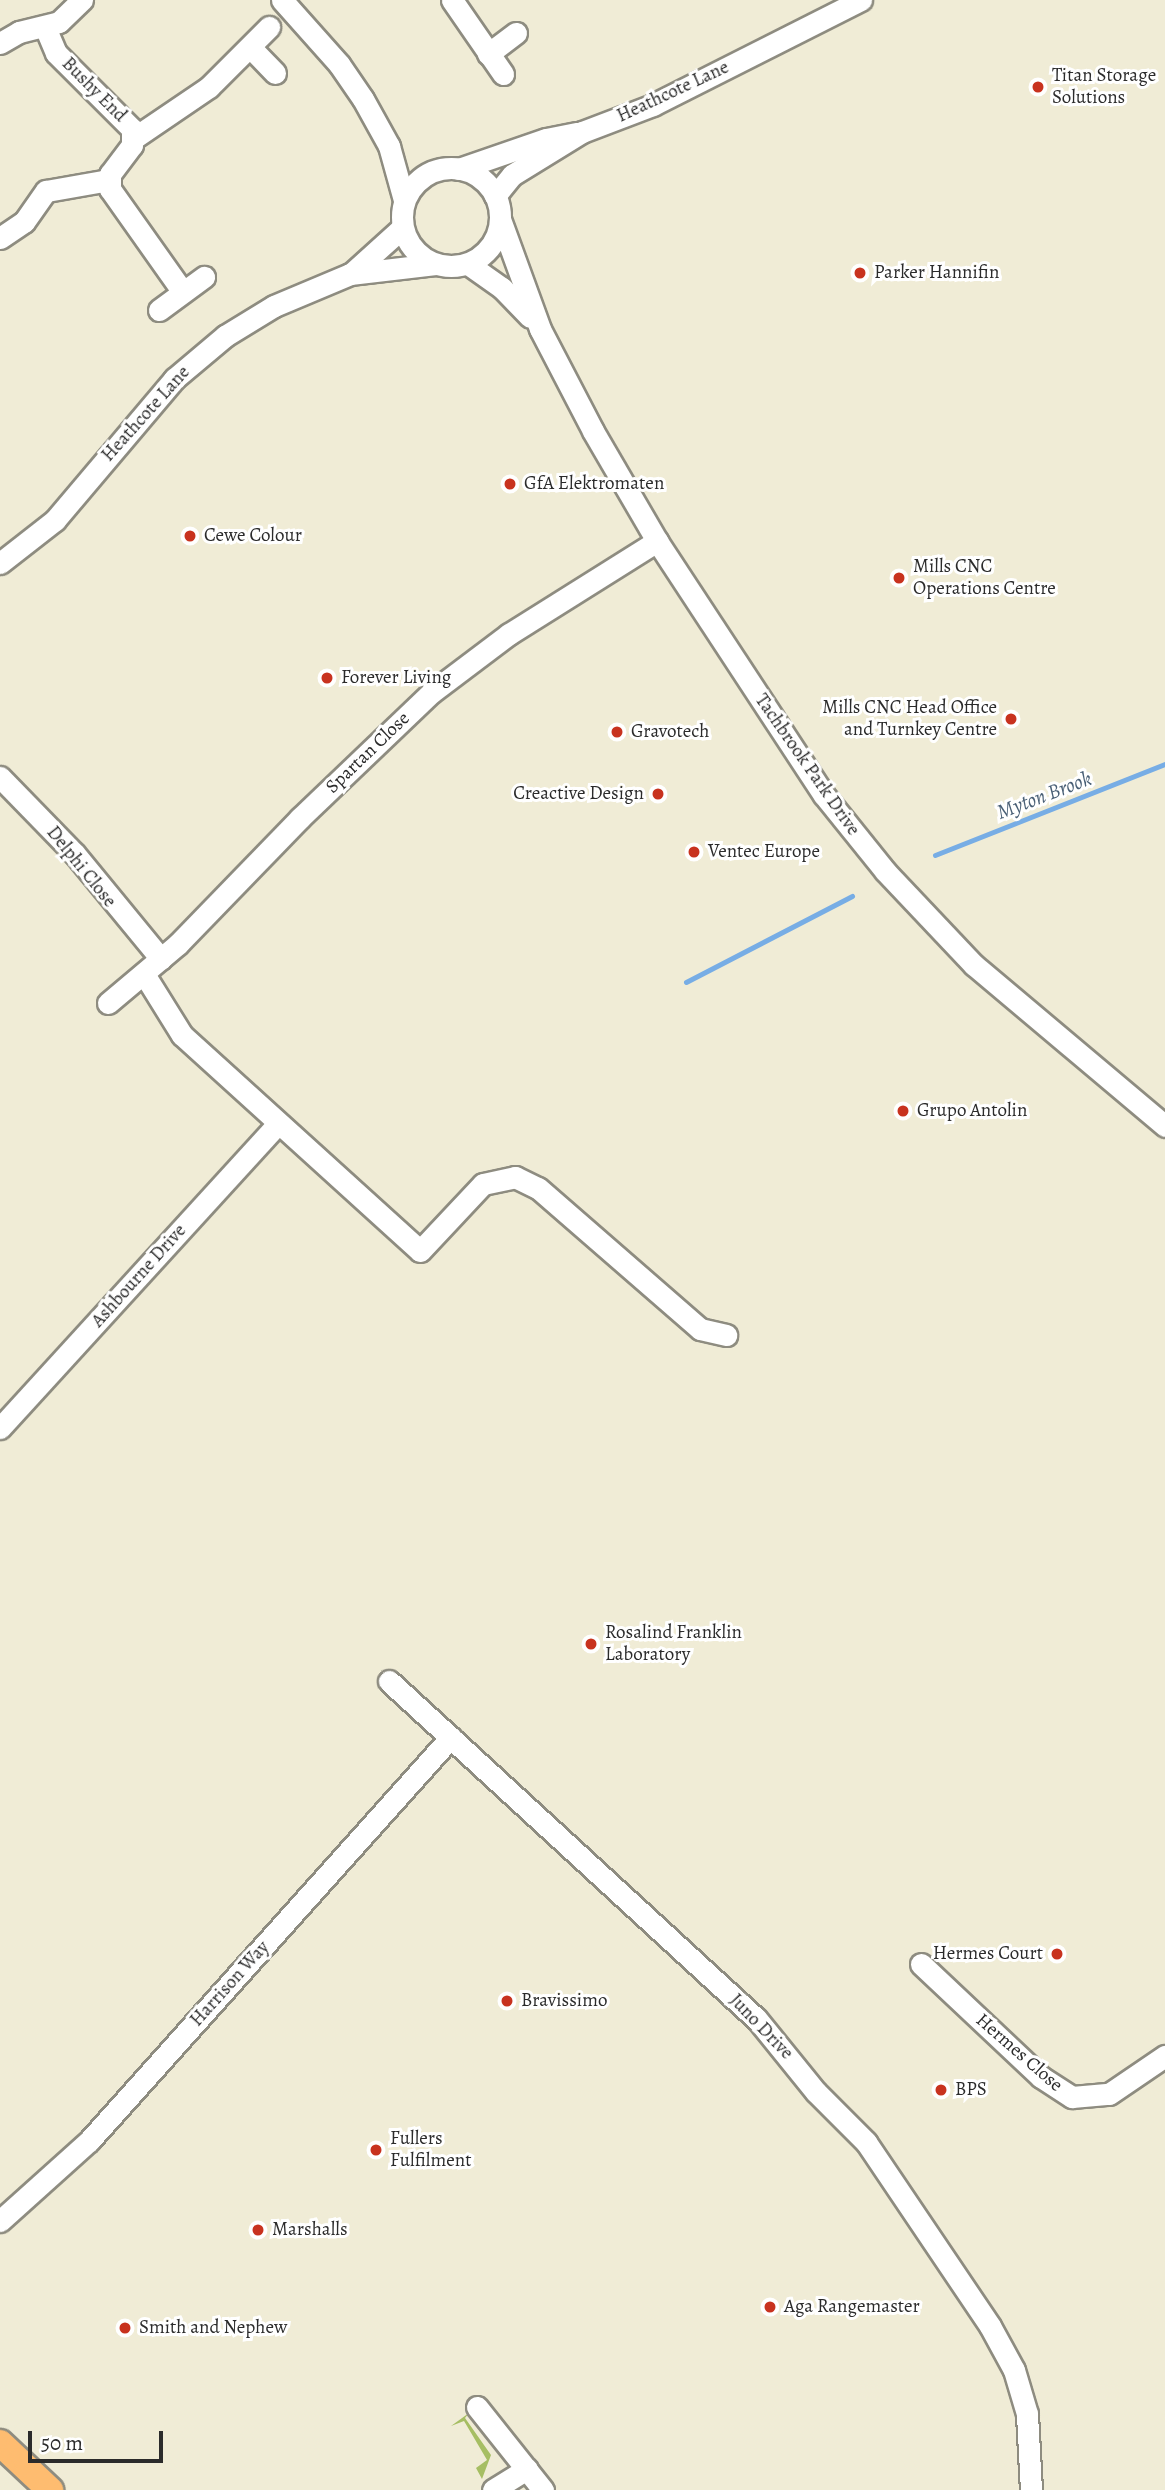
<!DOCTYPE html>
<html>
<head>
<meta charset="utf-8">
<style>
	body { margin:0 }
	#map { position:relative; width:1165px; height:2490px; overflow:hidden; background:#f0ecd6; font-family:Alegreya,serif }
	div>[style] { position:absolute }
	.green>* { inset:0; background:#a6be63 }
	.stream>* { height:5px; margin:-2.5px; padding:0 2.5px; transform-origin:2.5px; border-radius:2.5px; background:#77ade5 }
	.roads { filter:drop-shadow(2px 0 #8e8c80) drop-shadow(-2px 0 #8e8c80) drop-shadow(0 2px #8e8c80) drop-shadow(0 -2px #8e8c80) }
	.minor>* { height:21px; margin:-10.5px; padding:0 10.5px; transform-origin:10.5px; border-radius:10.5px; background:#fff }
	.minor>.ring { margin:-10.5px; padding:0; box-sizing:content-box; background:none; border:21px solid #fff; border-radius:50% }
	.major>* { height:26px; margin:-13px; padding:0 13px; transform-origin:13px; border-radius:13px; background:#febc70 }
	.dots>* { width:19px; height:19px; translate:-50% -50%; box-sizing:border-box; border:4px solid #fff; border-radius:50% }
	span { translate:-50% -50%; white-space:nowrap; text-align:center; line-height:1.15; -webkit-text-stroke:6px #fff; paint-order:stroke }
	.poi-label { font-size:19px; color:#2b2b2b }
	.left { translate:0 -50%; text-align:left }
	.right { translate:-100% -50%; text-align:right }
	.street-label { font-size:19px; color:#2b2b2b }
	.water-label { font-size:21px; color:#495f75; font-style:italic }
	.scale { position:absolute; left:28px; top:2431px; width:135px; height:32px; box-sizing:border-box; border:4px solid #2b2b2b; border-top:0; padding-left:9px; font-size:21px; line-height:24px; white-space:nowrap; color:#2b2b2b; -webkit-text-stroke:5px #fff; paint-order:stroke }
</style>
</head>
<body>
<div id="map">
	<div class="green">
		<i style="clip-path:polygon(469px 2413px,465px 2418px,491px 2455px,482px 2479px,476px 2468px,487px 2460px,467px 2426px,464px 2421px,451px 2426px)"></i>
	</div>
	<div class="stream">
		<i style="left:935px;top:855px;width:247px;rotate:-21.6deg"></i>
		<i style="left:686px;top:982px;width:187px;rotate:-27.4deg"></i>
	</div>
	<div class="roads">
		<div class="minor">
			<i style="left:282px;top:0;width:86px;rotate:48.3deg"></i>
			<i style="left:339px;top:64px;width:42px;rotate:55.6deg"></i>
			<i style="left:363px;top:99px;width:54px;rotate:61deg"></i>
			<i style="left:389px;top:146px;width:56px;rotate:74.5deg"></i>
			<i style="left:452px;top:0;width:90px;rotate:55.4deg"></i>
			<i style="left:45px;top:27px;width:28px;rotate:67deg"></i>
			<i style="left:56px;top:53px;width:107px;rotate:45deg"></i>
			<i style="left:132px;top:129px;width:16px;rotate:90deg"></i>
			<i style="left:132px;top:145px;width:36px;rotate:127deg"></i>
			<i style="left:110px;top:174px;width:15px;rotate:90deg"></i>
			<i style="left:110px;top:189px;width:126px;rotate:54.7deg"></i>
			<i style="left:0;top:43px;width:22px;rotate:-30deg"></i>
			<i style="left:19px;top:32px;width:41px;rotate:-14deg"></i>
			<i style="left:59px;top:22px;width:32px;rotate:-44deg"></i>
			<i style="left:250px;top:47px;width:36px;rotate:46deg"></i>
			<i style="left:488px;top:54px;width:35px;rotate:-37deg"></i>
			<i style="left:134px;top:138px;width:91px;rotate:-34.2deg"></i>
			<i style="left:209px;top:87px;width:85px;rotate:-45deg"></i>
			<i class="ring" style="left:402px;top:168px;width:77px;height:77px"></i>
			<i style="left:459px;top:169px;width:92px;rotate:-19deg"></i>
			<i style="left:546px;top:139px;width:32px;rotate:-11deg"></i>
			<i style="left:495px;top:196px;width:27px;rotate:-51deg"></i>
			<i style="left:512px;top:175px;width:82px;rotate:-31.6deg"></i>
			<i style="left:582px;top:132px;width:76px;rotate:-20.8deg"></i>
			<i style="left:653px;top:105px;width:233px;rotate:-26.8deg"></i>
			<i style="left:500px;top:219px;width:117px;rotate:70deg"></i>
			<i style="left:540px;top:329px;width:115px;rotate:62.5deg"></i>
			<i style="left:593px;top:431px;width:127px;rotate:59.8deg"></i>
			<i style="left:657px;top:541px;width:304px;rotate:56.7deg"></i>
			<i style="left:824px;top:795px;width:97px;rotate:51.2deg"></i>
			<i style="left:885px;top:871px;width:129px;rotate:46.6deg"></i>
			<i style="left:974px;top:965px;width:250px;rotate:40.1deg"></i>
			<i style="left:0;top:238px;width:29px;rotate:-34deg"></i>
			<i style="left:24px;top:222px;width:38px;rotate:-55deg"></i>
			<i style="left:46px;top:191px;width:64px;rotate:-9.9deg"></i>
			<i style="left:468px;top:264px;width:42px;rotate:35.2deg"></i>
			<i style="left:502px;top:288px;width:40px;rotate:46deg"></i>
			<i style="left:352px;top:273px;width:67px;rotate:-42deg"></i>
			<i style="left:159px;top:310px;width:56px;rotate:-36.3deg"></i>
			<i style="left:0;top:563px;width:70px;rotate:-38deg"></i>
			<i style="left:55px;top:520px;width:185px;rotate:-49.8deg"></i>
			<i style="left:174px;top:379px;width:67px;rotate:-40.1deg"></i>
			<i style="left:225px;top:336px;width:57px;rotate:-31.5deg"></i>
			<i style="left:274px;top:306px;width:82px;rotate:-22.8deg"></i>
			<i style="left:350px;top:274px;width:86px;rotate:-6.7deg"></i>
			<i style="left:0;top:777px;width:106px;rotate:45.8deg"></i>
			<i style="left:74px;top:853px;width:137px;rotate:50.6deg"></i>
			<i style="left:144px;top:974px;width:72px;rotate:58.1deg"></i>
			<i style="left:182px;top:1035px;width:321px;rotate:42.2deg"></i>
			<i style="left:420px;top:1251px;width:92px;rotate:-46.8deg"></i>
			<i style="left:483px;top:1184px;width:33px;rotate:-12deg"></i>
			<i style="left:515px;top:1177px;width:25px;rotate:26deg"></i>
			<i style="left:538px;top:1188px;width:215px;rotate:41deg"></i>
			<i style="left:700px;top:1329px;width:27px;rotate:13deg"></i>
			<i style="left:108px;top:1003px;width:92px;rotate:-40.1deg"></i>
			<i style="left:178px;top:944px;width:175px;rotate:-45.9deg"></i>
			<i style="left:300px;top:818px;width:182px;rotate:-43.7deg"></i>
			<i style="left:432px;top:692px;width:96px;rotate:-37deg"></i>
			<i style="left:509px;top:634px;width:175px;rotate:-32.1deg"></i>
			<i style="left:0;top:1428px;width:412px;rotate:-47.6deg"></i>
			<i style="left:389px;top:1681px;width:498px;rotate:42.6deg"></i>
			<i style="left:756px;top:2018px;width:95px;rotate:51deg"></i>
			<i style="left:816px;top:2092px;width:71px;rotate:45deg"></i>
			<i style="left:866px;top:2142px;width:222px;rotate:56deg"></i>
			<i style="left:990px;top:2326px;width:50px;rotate:61.4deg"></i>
			<i style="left:1014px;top:2370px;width:46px;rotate:73.5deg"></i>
			<i style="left:1027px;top:2414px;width:76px;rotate:87deg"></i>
			<i style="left:921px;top:1964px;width:165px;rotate:43.3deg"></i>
			<i style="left:1041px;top:2077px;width:37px;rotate:33deg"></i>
			<i style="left:1072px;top:2097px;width:37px;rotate:-5deg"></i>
			<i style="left:1109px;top:2094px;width:68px;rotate:-34.2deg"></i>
			<i style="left:0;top:2221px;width:120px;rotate:-42deg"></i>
			<i style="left:89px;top:2141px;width:542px;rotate:-48.14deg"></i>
			<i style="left:477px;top:2407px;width:106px;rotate:51.5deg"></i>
			<i style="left:493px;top:2490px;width:40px;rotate:-32deg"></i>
		</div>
		<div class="major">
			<i style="left:0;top:2443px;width:69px;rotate:43.2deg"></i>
		</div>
	</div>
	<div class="dots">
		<i style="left:1038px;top:87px;background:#c8321e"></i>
		<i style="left:860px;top:273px;background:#c8321e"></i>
		<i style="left:510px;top:484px;background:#c8321e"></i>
		<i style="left:190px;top:536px;background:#c8321e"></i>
		<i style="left:899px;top:578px;background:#c8321e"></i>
		<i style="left:327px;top:678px;background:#c8321e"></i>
		<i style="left:1011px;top:719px;background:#c8321e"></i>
		<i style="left:617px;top:732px;background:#c8321e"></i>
		<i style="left:658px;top:794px;background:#c8321e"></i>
		<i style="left:694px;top:852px;background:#c8321e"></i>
		<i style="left:903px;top:1111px;background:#c8321e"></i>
		<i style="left:591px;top:1644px;background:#c8321e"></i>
		<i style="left:1057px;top:1954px;background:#c8321e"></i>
		<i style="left:507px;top:2001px;background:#c8321e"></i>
		<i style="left:941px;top:2090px;background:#c8321e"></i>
		<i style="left:376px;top:2150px;background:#c8321e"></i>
		<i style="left:258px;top:2230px;background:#c8321e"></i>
		<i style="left:770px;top:2307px;background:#c8321e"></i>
		<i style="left:125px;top:2328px;background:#c8321e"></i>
	</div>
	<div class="poi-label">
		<span class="left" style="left:1052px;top:87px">Titan Storage<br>Solutions</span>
		<span class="left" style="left:874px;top:273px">Parker Hannifin</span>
		<span class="left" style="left:524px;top:484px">GfA Elektromaten</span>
		<span class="left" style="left:204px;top:536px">Cewe Colour</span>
		<span class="left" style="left:913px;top:578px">Mills CNC<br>Operations Centre</span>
		<span class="left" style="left:341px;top:678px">Forever Living</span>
		<span class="right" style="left:997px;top:719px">Mills CNC Head Office<br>and Turnkey Centre</span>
		<span class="left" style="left:631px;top:732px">Gravotech</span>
		<span class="right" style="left:644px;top:794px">Creactive Design</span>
		<span class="left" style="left:708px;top:852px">Ventec Europe</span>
		<span class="left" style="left:917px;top:1111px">Grupo Antolin</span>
		<span class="left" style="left:605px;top:1644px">Rosalind Franklin<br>Laboratory</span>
		<span class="right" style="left:1043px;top:1954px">Hermes Court</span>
		<span class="left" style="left:521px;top:2001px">Bravissimo</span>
		<span class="left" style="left:955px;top:2090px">BPS</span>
		<span class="left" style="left:390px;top:2150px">Fullers<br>Fulfilment</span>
		<span class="left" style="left:272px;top:2230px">Marshalls</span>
		<span class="left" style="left:784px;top:2307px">Aga Rangemaster</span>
		<span class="left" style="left:139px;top:2328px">Smith and Nephew</span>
	</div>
	<div class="street-label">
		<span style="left:94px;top:90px;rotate:45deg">Bushy End</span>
		<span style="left:673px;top:92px;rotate:-25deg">Heathcote Lane</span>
		<span style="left:146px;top:414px;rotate:-48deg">Heathcote Lane</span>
		<span style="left:368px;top:753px;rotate:-44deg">Spartan Close</span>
		<span style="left:807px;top:765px;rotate:55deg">Tachbrook Park Drive</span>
		<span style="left:81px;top:867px;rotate:51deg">Delphi Close</span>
		<span style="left:139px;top:1276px;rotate:-48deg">Ashbourne Drive</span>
		<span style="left:230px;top:1984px;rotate:-48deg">Harrison Way</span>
		<span style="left:761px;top:2027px;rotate:46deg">Juno Drive</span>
		<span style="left:1019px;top:2053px;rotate:41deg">Hermes Close</span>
	</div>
	<div class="water-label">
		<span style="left:1044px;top:795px;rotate:-21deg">Myton Brook</span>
	</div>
	<div class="scale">50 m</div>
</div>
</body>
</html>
